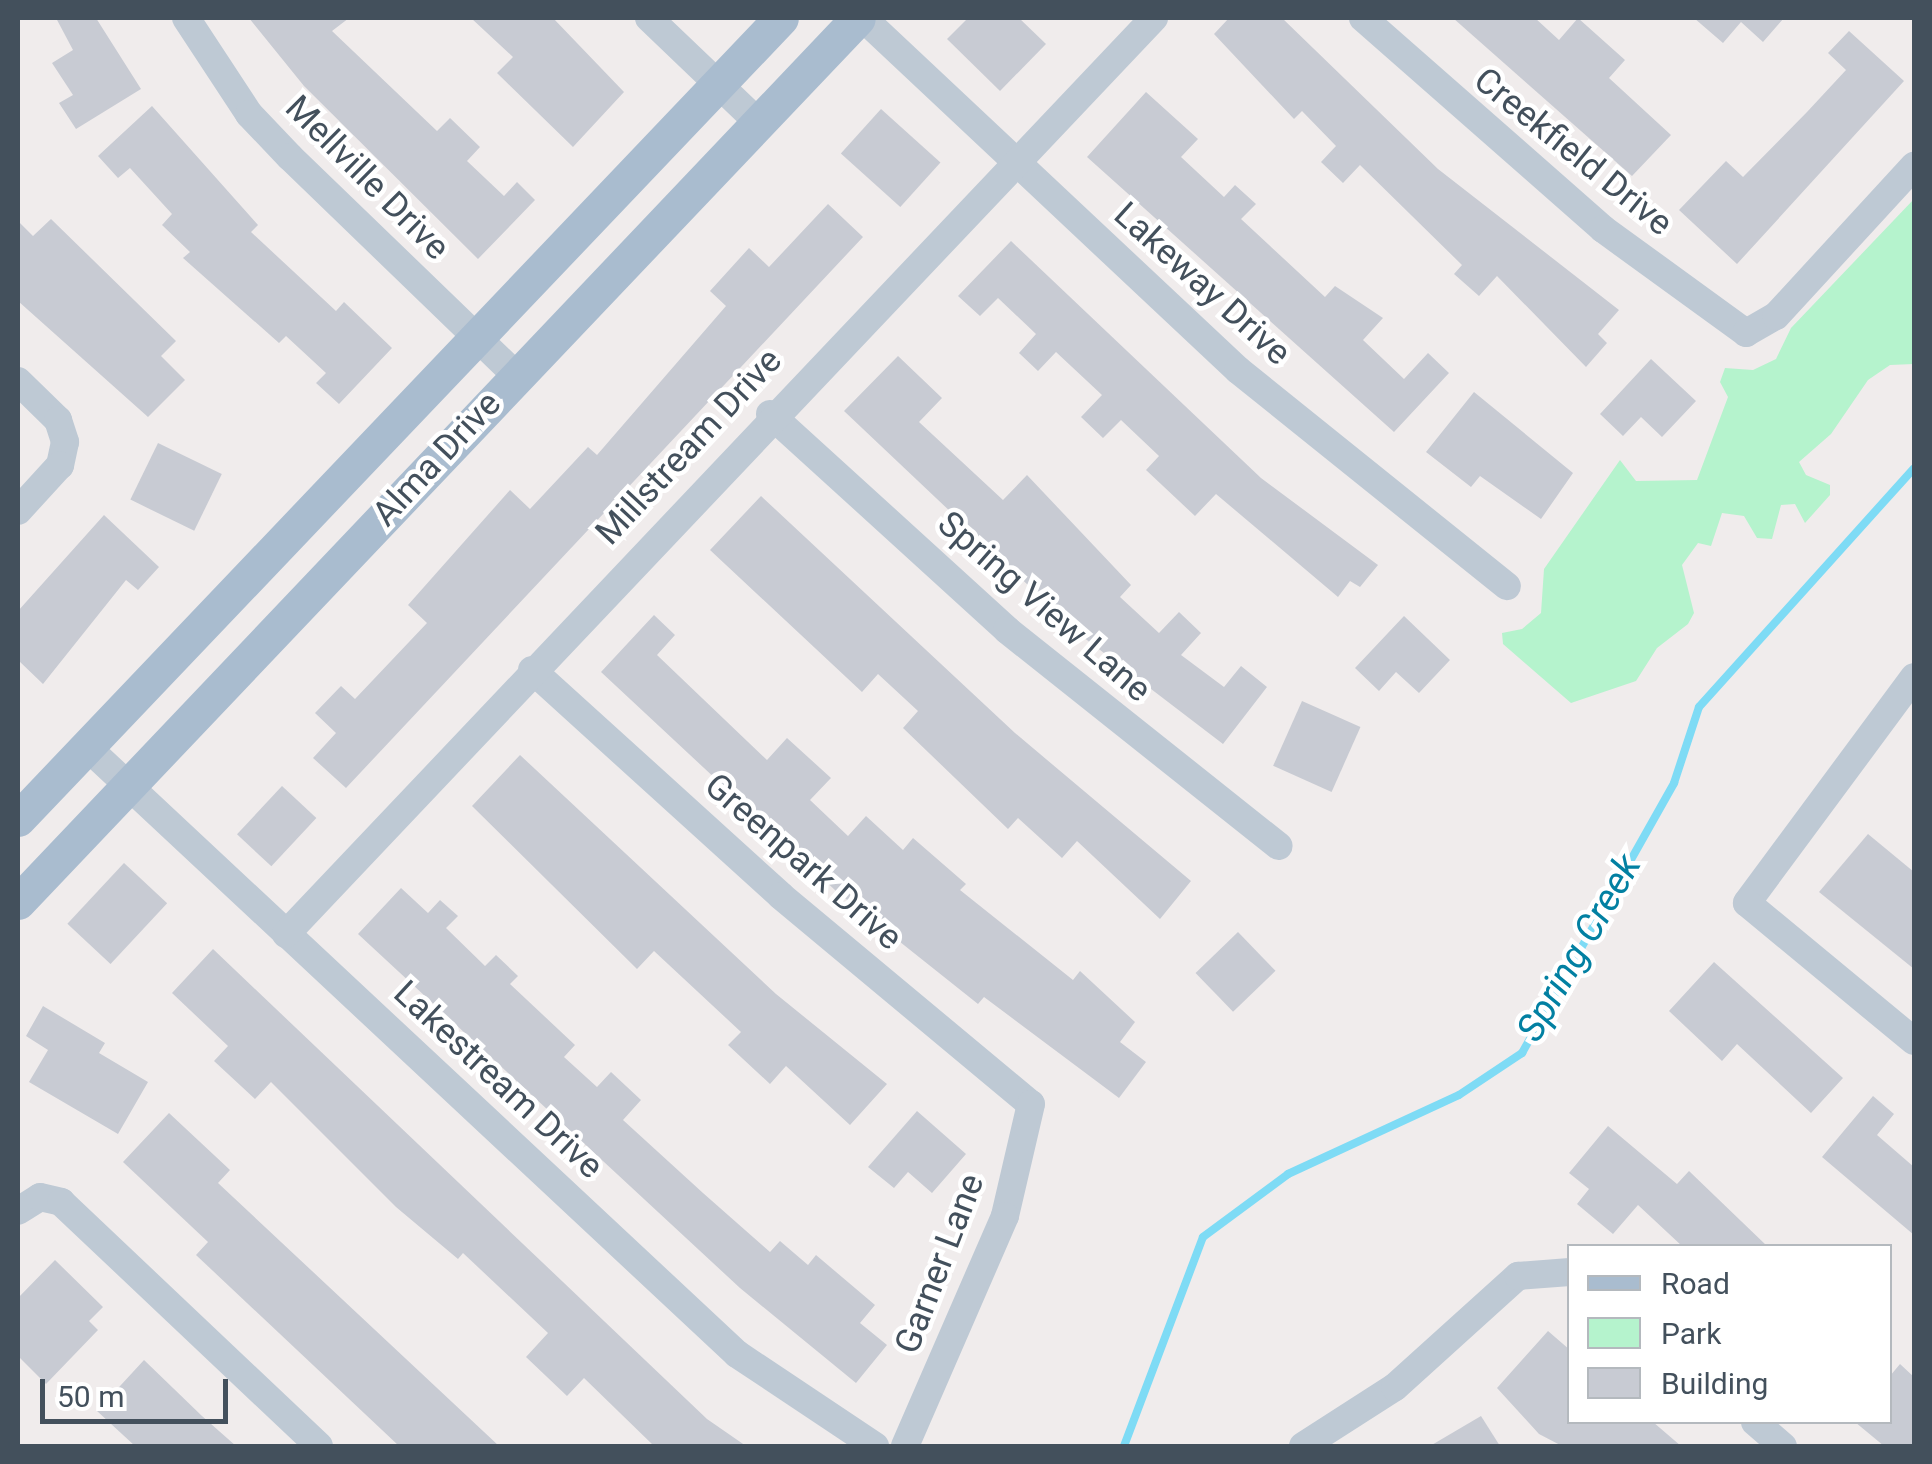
<!DOCTYPE html>
<html>
<head>
<meta charset="utf-8">
<style>
	body { margin:0 }
	#map { position:relative; width:1932px; height:1464px; overflow:hidden; background:#f0ecec; font-family:Roboto,sans-serif }
	div>[style] { position:absolute }
	.green>* { inset:0; background:#b5f3cd }
	.stream>* { height:8px; margin:-4px; padding:0 4px; transform-origin:4px; border-radius:4px; background:#7edbf5 }
	.building>* { inset:0; background:#c8cbd3; transform-origin:0 0 }
	.minor>* { height:28px; margin:-14px; padding:0 14px; transform-origin:14px; border-radius:14px; background:#bec9d4 }
	.major>* { height:35px; margin:-17.5px; padding:0 17.5px; transform-origin:17.5px; border-radius:17.5px; background:#a9bccf }
	span { translate:-50% -50%; white-space:nowrap; text-align:center; line-height:1.15; -webkit-text-stroke:9px #fff; paint-order:stroke }
	.street-label { font-size:35px; color:#43505c }
	.water-label { font-size:38px; color:#0280a2; font-style:italic }
	.frame { position:absolute; inset:0; border:20px solid #43505c; pointer-events:none }
	.legend { position:absolute; left:1567px; top:1244px; width:325px; height:180px; box-sizing:border-box; background:#fff; border:2px solid #b4b9be; margin:0; padding:12px 18px; list-style:none; font-size:30px; color:#43505c }
	.legend li { display:flex; align-items:center; gap:20px; height:50px }
	.legend b { width:50px; border:2px solid #b4b9be }
	.scale { position:absolute; left:40px; top:1379px; width:188px; height:45px; box-sizing:border-box; border:5px solid #43505c; border-top:0; padding-left:12px; font-size:30px; line-height:35px; white-space:nowrap; color:#43505c; -webkit-text-stroke:8px #fff; paint-order:stroke }
</style>
</head>
<body>
<div id="map">
	<div class="green">
		<i style="clip-path:polygon(1914px 199px,1914px 364px,1890px 365px,1868px 380px,1831px 434px,1799px 462px,1806px 475px,1830px 485px,1830px 495px,1805px 523px,1795px 504px,1781px 505px,1772px 539px,1757px 538px,1744px 516px,1722px 513px,1711px 546px,1698px 543px,1682px 565px,1694px 613px,1688px 624px,1657px 648px,1636px 681px,1571px 703px,1503px 644px,1502px 633px,1522px 629px,1541px 613px,1544px 569px,1620px 460px,1636px 481px,1697px 480px,1728px 397px,1720px 382px,1725px 368px,1753px 370px,1776px 359px,1791px 328px)"></i>
	</div>
	<div class="stream">
		<i style="left:1124px;top:1446px;width:223px;rotate:-69.3deg"></i>
		<i style="left:1203px;top:1237px;width:106px;rotate:-36.5deg"></i>
		<i style="left:1288px;top:1174px;width:188px;rotate:-24.8deg"></i>
		<i style="left:1459px;top:1095px;width:76px;rotate:-33.7deg"></i>
		<i style="left:1522px;top:1053px;width:310px;rotate:-60.6deg"></i>
		<i style="left:1674px;top:783px;width:80px;rotate:-71.8deg"></i>
		<i style="left:1699px;top:707px;width:321px;rotate:-48deg"></i>
	</div>
	<div class="building">
		<i style="clip-path:polygon(56px 18px,96px 18px,141px 89px,76px 129px,59px 103px,73px 95px,52px 63px,73px 50px)"></i>
		<i style="clip-path:polygon(249px 18px,349px 18px,332px 31px,437px 131px,450px 118px,480px 147px,467px 161px,504px 196px,517px 182px,535px 200px,478px 259px,304px 86px)"></i>
		<i style="clip-path:polygon(471px 18px,553px 18px,624px 92px,573px 147px,497px 73px,513px 57px)"></i>
		<i style="clip-path:polygon(968px 18px,1019px 18px,1046px 44px,1000px 91px,947px 39px)"></i>
		<i style="clip-path:polygon(1229px 18px,1282px 18px,1438px 169px,1619px 310px,1598px 334px,1607px 343px,1586px 367px,1497px 276px,1479px 296px,1454px 274px,1462px 265px,1360px 165px,1343px 183px,1321px 162px,1336px 146px,1302px 111px,1294px 119px,1214px 34px)"></i>
		<i style="clip-path:polygon(1453px 18px,1535px 18px,1559px 40px,1578px 18px,1625px 60px,1609px 78px,1671px 135px,1632px 176px)"></i>
		<i style="clip-path:polygon(1694px 18px,1784px 18px,1763px 42px,1741px 22px,1723px 43px)"></i>
		<i style="clip-path:polygon(1849px 31px,1904px 81px,1737px 264px,1679px 210px,1726px 161px,1743px 177px,1807px 112px,1846px 70px,1828px 53px)"></i>
		<i style="clip-path:polygon(1146px 92px,1198px 139px,1181px 157px,1224px 197px,1235px 185px,1256px 204px,1241px 219px,1325px 297px,1335px 286px,1383px 318px,1363px 340px,1404px 379px,1428px 353px,1449px 373px,1394px 432px,1087px 157px)"></i>
		<i style="clip-path:polygon(152px 106px,258px 225px,251px 232px,336px 311px,344px 302px,392px 348px,339px 404px,316px 383px,326px 373px,286px 336px,279px 343px,183px 258px,190px 252px,162px 225px,172px 214px,130px 168px,118px 178px,98px 156px)"></i>
		<i style="left:881px;top:109px;width:80px;height:60px;rotate:42deg"></i>
		<i style="clip-path:polygon(828px 204px,863px 237px,346px 788px,313px 758px,336px 733px,315px 713px,341px 686px,355px 699px,427px 623px,408px 605px,510px 490px,530px 509px,588px 447px,597px 455px,726px 306px,710px 291px,749px 248px,769px 267px)"></i>
		<i style="clip-path:polygon(51px 219px,176px 341px,161px 356px,185px 380px,148px 417px,18px 301px,18px 221px,33px 236px)"></i>
		<i style="clip-path:polygon(1011px 241px,1261px 478px,1378px 565px,1360px 587px,1350px 581px,1338px 597px,1216px 494px,1195px 516px,1146px 470px,1159px 456px,1121px 420px,1103px 438px,1081px 417px,1102px 395px,1056px 352px,1038px 371px,1019px 353px,1036px 334px,998px 298px,980px 316px,958px 296px)"></i>
		<i style="clip-path:polygon(898px 356px,942px 398px,919px 422px,1003px 500px,1027px 475px,1131px 585px,1120px 597px,1159px 633px,1179px 612px,1201px 633px,1181px 655px,1224px 687px,1241px 666px,1267px 687px,1223px 744px,1083px 637px,844px 411px)"></i>
		<i style="clip-path:polygon(1651px 359px,1696px 401px,1662px 437px,1641px 417px,1623px 436px,1600px 414px)"></i>
		<i style="clip-path:polygon(1474px 392px,1573px 473px,1541px 519px,1480px 476px,1471px 487px,1426px 452px)"></i>
		<i style="left:158px;top:443px;width:71px;height:63px;rotate:26deg"></i>
		<i style="clip-path:polygon(761px 496px,1015px 733px,1191px 881px,1160px 919px,1077px 841px,1062px 858px,1018px 818px,1008px 829px,903px 728px,918px 711px,878px 674px,862px 692px,710px 550px)"></i>
		<i style="clip-path:polygon(104px 515px,159px 567px,138px 590px,126px 580px,43px 684px,18px 660px,18px 611px)"></i>
		<i style="clip-path:polygon(654px 615px,675px 635px,657px 655px,767px 760px,787px 738px,831px 778px,810px 800px,848px 836px,866px 816px,903px 850px,913px 838px,966px 884px,960px 890px,1073px 980px,1080px 971px,1135px 1022px,1120px 1042px,1146px 1062px,1119px 1098px,984px 997px,978px 1004px,836px 891px,601px 672px)"></i>
		<i style="clip-path:polygon(1404px 616px,1450px 660px,1419px 693px,1396px 672px,1379px 691px,1355px 668px)"></i>
		<i style="left:1302px;top:701px;width:64px;height:71px;rotate:24deg"></i>
		<i style="clip-path:polygon(520px 755px,776px 994px,887px 1084px,850px 1125px,786px 1066px,770px 1084px,728px 1045px,741px 1032px,654px 951px,637px 969px,472px 806px)"></i>
		<i style="left:282px;top:786px;width:47px;height:66px;rotate:43deg"></i>
		<i style="clip-path:polygon(1868px 834px,1914px 872px,1914px 969px,1819px 892px)"></i>
		<i style="left:124px;top:863px;width:59px;height:83px;rotate:43deg"></i>
		<i style="clip-path:polygon(401px 888px,428px 913px,440px 900px,458px 916px,446px 928px,485px 966px,496px 955px,518px 976px,510px 984px,575px 1045px,564px 1057px,597px 1087px,611px 1072px,641px 1100px,623px 1120px,703px 1193px,770px 1252px,780px 1241px,808px 1265px,816px 1255px,875px 1305px,860px 1323px,887px 1345px,856px 1383px,740px 1288px,358px 934px)"></i>
		<i style="left:1238px;top:932px;width:54px;height:59px;rotate:46deg"></i>
		<i style="clip-path:polygon(213px 949px,707px 1419px,746px 1446px,654px 1446px,584px 1378px,567px 1396px,526px 1357px,548px 1333px,463px 1253px,458px 1259px,396px 1207px,271px 1082px,255px 1099px,214px 1061px,228px 1046px,172px 993px)"></i>
		<i style="clip-path:polygon(1714px 962px,1843px 1078px,1811px 1113px,1737px 1044px,1722px 1061px,1669px 1011px)"></i>
		<i style="clip-path:polygon(43px 1006px,105px 1043px,99px 1053px,148px 1082px,118px 1134px,29px 1082px,48px 1050px,26px 1036px)"></i>
		<i style="clip-path:polygon(1873px 1096px,1894px 1114px,1877px 1135px,1914px 1167px,1914px 1235px,1822px 1157px)"></i>
		<i style="clip-path:polygon(917px 1111px,966px 1154px,932px 1193px,908px 1172px,894px 1188px,868px 1167px)"></i>
		<i style="clip-path:polygon(169px 1113px,230px 1170px,218px 1183px,499px 1446px,399px 1446px,196px 1255px,208px 1242px,123px 1162px)"></i>
		<i style="clip-path:polygon(1608px 1126px,1677px 1184px,1689px 1171px,1767px 1246px,1682px 1246px,1638px 1205px,1613px 1234px,1577px 1204px,1589px 1189px,1569px 1173px)"></i>
		<i style="clip-path:polygon(55px 1260px,103px 1307px,89px 1321px,98px 1330px,46px 1384px,18px 1356px,18px 1298px)"></i>
		<i style="clip-path:polygon(1548px 1331px,1570px 1350px,1570px 1422px,1653px 1422px,1681px 1446px,1562px 1446px,1539px 1434px,1497px 1388px)"></i>
		<i style="clip-path:polygon(144px 1360px,202px 1416px,236px 1446px,135px 1446px,97px 1411px)"></i>
		<i style="clip-path:polygon(1900px 1364px,1914px 1377px,1914px 1446px,1884px 1446px,1855px 1422px,1890px 1422px,1890px 1376px)"></i>
		<i style="clip-path:polygon(1481px 1416px,1500px 1446px,1430px 1446px)"></i>
	</div>
	<div class="minor">
		<i style="left:186px;top:18px;width:115px;rotate:56.7deg"></i>
		<i style="left:249px;top:114px;width:59px;rotate:46.4deg"></i>
		<i style="left:290px;top:157px;width:314px;rotate:44deg"></i>
		<i style="left:649px;top:18px;width:152px;rotate:43.7deg"></i>
		<i style="left:863px;top:18px;width:514px;rotate:43.19deg"></i>
		<i style="left:1238px;top:370px;width:345px;rotate:38.8deg"></i>
		<i style="left:1363px;top:18px;width:320px;rotate:41.3deg"></i>
		<i style="left:1603px;top:229px;width:177px;rotate:36deg"></i>
		<i style="left:1746px;top:333px;width:34px;rotate:-30deg"></i>
		<i style="left:1776px;top:316px;width:204px;rotate:-47.4deg"></i>
		<i style="left:18px;top:381px;width:56px;rotate:44.3deg"></i>
		<i style="left:58px;top:420px;width:23px;rotate:72deg"></i>
		<i style="left:65px;top:442px;width:24px;rotate:102deg"></i>
		<i style="left:60px;top:465px;width:62px;rotate:132.4deg"></i>
		<i style="left:770px;top:414px;width:321px;rotate:42.3deg"></i>
		<i style="left:1007px;top:630px;width:347px;rotate:38.5deg"></i>
		<i style="left:532px;top:670px;width:336px;rotate:42.2deg"></i>
		<i style="left:781px;top:896px;width:325px;rotate:39.8deg"></i>
		<i style="left:1031px;top:1104px;width:115px;rotate:103.1deg"></i>
		<i style="left:1005px;top:1216px;width:251px;rotate:113.5deg"></i>
		<i style="left:1914px;top:677px;width:281px;rotate:126.5deg"></i>
		<i style="left:1747px;top:903px;width:217px;rotate:39.6deg"></i>
		<i style="left:87px;top:747px;width:889px;rotate:43.04deg"></i>
		<i style="left:737px;top:1354px;width:166px;rotate:33.7deg"></i>
		<i style="left:286px;top:934px;width:1262px;rotate:-46.54deg"></i>
		<i style="left:18px;top:1211px;width:26px;rotate:-32deg"></i>
		<i style="left:40px;top:1197px;width:22px;rotate:13deg"></i>
		<i style="left:61px;top:1202px;width:355px;rotate:43.4deg"></i>
		<i style="left:1755px;top:1422px;width:37px;rotate:41deg"></i>
		<i style="left:1303px;top:1446px;width:109px;rotate:-32.7deg"></i>
		<i style="left:1395px;top:1387px;width:166px;rotate:-42.1deg"></i>
		<i style="left:1518px;top:1276px;width:52px;rotate:-4.4deg"></i>
	</div>
	<div class="major">
		<i style="left:18px;top:819px;width:1106px;rotate:-46.39deg"></i>
		<i style="left:18px;top:902px;width:1219px;rotate:-46.46deg"></i>
	</div>
	<div class="street-label">
		<span style="left:1573px;top:152px;rotate:39deg">Creekfield Drive</span>
		<span style="left:367px;top:178px;rotate:45deg">Mellville Drive</span>
		<span style="left:1202px;top:284px;rotate:42deg">Lakeway Drive</span>
		<span style="left:689px;top:447px;rotate:-47deg">Millstream Drive</span>
		<span style="left:437px;top:459px;rotate:-47deg">Alma Drive</span>
		<span style="left:1044px;top:607px;rotate:41deg">Spring View Lane</span>
		<span style="left:803px;top:862px;rotate:41deg">Greenpark Drive</span>
		<span style="left:498px;top:1080px;rotate:43deg">Lakestream Drive</span>
		<span style="left:940px;top:1264px;rotate:-69deg">Garner Lane</span>
	</div>
	<div class="water-label">
		<span style="left:1579px;top:948px;rotate:-60deg">Spring Creek</span>
	</div>
	<div class="frame"></div>
	<ul class="legend">
	<li><b style="height:12px;background:#a9bccf"></b>Road</li>
	<li><b style="height:28px;background:#b5f3cd"></b>Park</li>
	<li><b style="height:28px;background:#c8cbd3"></b>Building</li>
	</ul>
	<div class="scale">50 m</div>
</div>
</body>
</html>
